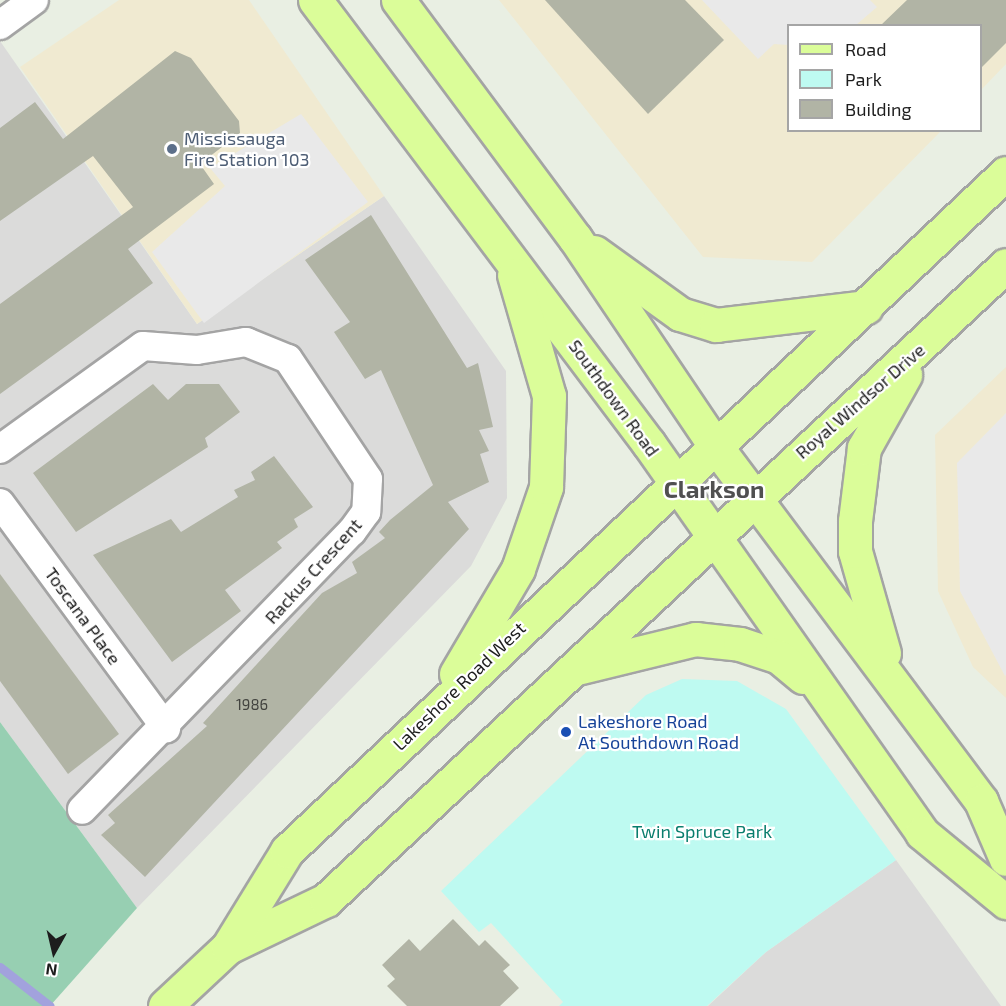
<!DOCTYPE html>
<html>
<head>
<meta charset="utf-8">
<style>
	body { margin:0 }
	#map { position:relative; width:1006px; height:1006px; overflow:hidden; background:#e9efe3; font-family:"Exo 2",sans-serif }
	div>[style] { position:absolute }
	.residential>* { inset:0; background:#dbdbda }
	.commercial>* { inset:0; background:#f0ead1 }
	.forest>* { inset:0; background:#97cfb2 }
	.park>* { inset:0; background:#befaf1 }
	.parking>* { inset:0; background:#e9e9e9 }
	.stream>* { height:9px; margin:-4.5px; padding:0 4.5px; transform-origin:4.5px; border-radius:4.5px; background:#a2a2dd }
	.building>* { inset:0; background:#b1b4a5 }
	.roads { filter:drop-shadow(2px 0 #a4a4a4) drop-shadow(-2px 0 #a4a4a4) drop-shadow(0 2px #a4a4a4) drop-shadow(0 -2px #a4a4a4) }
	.minor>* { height:28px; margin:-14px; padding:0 14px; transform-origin:14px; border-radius:14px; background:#fff }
	.primary>* { height:33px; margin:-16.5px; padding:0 16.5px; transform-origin:16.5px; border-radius:16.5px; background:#dbfd99 }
	.dots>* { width:16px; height:16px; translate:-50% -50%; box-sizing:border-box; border:3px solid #fff; border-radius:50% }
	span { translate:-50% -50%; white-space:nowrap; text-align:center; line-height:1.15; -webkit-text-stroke:4.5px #fff; paint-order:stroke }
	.number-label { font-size:15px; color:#42433f }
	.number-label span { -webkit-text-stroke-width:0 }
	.service-label { font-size:18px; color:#4e5e75 }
	.left { translate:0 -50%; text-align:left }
	.street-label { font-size:18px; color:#1d1d1d }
	.transit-label { font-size:18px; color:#164399 }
	.park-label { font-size:18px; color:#097d6d }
	.district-label { font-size:24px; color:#505050; font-weight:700 }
	.legend { position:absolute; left:787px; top:24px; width:195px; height:108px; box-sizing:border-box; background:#fff; border:2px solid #a5a5a5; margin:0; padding:8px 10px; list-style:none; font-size:18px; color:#1d1d1d }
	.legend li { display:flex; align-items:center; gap:12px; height:30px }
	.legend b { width:30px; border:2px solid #a5a5a5 }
	.north { position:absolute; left:24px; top:922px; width:60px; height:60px; -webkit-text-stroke:4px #fff; paint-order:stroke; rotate:188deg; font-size:16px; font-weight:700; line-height:24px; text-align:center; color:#1d1d1d }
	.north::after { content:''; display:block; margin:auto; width:21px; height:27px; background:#1d1d1d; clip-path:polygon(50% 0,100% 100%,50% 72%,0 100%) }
</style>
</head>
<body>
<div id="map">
	<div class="residential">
		<i style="clip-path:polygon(0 41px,197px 324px,384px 196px,506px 371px,507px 498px,471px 566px,137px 908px,0 722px)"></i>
		<i style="clip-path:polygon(896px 860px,1001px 1006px,708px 1006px,766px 952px)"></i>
	</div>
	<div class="commercial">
		<i style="clip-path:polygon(119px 0,249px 0,384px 196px,197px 324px,20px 67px)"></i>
		<i style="clip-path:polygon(499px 0,1006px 0,1006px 64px,981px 90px,980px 26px,788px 26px,788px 130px,941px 131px,812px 262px,703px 257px)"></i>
		<i style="clip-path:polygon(1006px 367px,1006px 698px,973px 667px,938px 591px,935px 435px)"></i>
	</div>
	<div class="forest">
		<i style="clip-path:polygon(0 722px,137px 908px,50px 1006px,0 1006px)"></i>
	</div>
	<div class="park">
		<i style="clip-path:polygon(682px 679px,737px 681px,786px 709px,896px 860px,766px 952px,707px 1006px,559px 1006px,563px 1002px,491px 923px,479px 932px,441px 891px,646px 695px)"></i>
	</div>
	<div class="parking">
		<i style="clip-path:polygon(702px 0,870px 0,877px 7px,856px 25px,788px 26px,788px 45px,774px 44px,758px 59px)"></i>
		<i style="clip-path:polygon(301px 114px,368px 202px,204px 323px,152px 252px,225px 186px,210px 168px)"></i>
		<i style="clip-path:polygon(1006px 413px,1006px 675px,1005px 676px,960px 591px,957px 463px)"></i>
	</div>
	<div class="stream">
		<i style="left:0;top:967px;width:63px;rotate:38deg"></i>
	</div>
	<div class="building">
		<i style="clip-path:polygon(545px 0,685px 0,724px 40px,648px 114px)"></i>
		<i style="clip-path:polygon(907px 0,1006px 0,1006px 43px,981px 68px,981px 26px,880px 26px)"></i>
		<i style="clip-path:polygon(175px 51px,191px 58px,239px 121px,240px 133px,200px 164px,214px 184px,128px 249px,153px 283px,0 394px,0 304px,133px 207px,93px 156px,0 221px,0 128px,35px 102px,63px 139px)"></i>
		<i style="clip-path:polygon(371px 215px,467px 368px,478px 363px,493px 427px,479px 430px,489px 451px,480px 454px,489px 482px,448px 502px,469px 529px,145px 877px,101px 835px,115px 823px,108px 815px,207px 726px,203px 723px,322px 593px,357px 573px,352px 562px,385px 538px,379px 532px,390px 520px,433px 485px,381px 370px,365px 379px,334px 332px,350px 322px,305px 260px)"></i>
		<i style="clip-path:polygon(153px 384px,168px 400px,186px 384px,219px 384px,240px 412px,205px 438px,208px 447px,76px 532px,33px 473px)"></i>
		<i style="clip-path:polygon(274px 456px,313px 507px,294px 519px,298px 527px,277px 542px,282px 548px,225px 590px,241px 611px,172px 662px,93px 555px,171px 519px,181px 532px,238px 497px,234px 490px,255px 480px,251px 472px)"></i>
		<i style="clip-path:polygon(0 574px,119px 734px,68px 774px,0 681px)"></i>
		<i style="clip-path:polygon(453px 919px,479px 946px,485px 940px,510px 965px,503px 971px,519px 988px,500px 1006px,407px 1006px,387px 986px,395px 979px,382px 965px,409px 939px,420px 951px)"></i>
	</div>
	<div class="roads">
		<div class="minor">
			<i style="left:0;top:25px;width:42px;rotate:-36.3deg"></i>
			<i style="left:0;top:449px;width:176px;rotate:-35.8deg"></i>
			<i style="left:143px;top:346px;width:54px;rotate:4.2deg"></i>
			<i style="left:197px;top:350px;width:50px;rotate:-9.3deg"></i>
			<i style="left:246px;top:342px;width:45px;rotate:22deg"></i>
			<i style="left:288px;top:359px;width:144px;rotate:56.3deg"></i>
			<i style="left:368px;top:479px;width:33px;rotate:93deg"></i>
			<i style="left:366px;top:512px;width:24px;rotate:126deg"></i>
			<i style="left:352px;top:531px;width:388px;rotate:134.1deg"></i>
			<i style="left:0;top:503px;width:280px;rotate:53.6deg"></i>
		</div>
		<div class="primary">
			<i style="left:315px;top:0;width:556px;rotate:53.05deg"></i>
			<i style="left:649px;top:444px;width:475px;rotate:54.9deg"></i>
			<i style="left:922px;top:833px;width:109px;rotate:39.4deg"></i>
			<i style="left:398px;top:0;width:297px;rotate:53.4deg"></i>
			<i style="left:575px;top:238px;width:249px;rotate:56deg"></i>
			<i style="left:714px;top:444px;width:446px;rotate:53.2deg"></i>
			<i style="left:981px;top:801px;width:63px;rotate:66.7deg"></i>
			<i style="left:594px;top:252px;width:106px;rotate:35.8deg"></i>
			<i style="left:680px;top:314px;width:38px;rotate:17deg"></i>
			<i style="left:716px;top:325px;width:151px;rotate:-6.8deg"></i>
			<i style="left:884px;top:653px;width:106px;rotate:-105.9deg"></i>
			<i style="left:855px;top:551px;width:30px;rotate:-90deg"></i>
			<i style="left:855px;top:521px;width:74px;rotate:-83deg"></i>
			<i style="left:864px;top:448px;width:84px;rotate:-60.7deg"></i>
			<i style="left:577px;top:668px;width:122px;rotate:-13.8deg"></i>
			<i style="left:695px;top:639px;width:45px;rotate:6.3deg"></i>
			<i style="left:740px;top:644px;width:41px;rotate:18.4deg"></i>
			<i style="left:779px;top:657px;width:31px;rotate:40deg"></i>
			<i style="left:456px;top:674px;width:122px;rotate:-59.4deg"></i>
			<i style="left:518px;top:569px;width:87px;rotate:-71.1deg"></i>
			<i style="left:546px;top:487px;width:91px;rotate:-88.1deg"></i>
			<i style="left:549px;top:396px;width:126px;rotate:-106.1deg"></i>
			<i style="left:228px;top:947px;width:109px;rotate:-25.6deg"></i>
			<i style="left:326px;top:900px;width:930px;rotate:-43.04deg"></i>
			<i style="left:165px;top:1006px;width:86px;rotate:-43.1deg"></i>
			<i style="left:228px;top:947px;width:113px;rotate:-58.4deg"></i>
			<i style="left:287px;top:851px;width:988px;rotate:-43.32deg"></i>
		</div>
	</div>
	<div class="dots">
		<i style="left:172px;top:149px;background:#5c6f8a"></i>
		<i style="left:566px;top:732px;background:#1a4fb4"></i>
	</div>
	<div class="number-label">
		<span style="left:252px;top:705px">1986</span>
	</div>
	<div class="service-label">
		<span class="left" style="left:184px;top:149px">Mississauga<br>Fire Station 103</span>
	</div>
	<div class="street-label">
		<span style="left:614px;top:398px;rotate:54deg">Southdown Road</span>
		<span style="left:860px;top:401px;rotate:-41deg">Royal Windsor Drive</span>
		<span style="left:313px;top:571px;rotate:-48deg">Rackus Crescent</span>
		<span style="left:83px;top:616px;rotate:54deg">Toscana Place</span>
		<span style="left:459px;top:686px;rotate:-44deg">Lakeshore Road West</span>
	</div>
	<div class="transit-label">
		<span class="left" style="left:578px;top:732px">Lakeshore Road<br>At Southdown Road</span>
	</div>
	<div class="park-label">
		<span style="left:702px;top:831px">Twin Spruce Park</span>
	</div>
	<div class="district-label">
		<span style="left:714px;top:489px">Clarkson</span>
	</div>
	<ul class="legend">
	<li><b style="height:8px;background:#dbfd99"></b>Road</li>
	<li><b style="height:16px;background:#befaf1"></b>Park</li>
	<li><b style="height:16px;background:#b1b4a5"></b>Building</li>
	</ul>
	<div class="north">N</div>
</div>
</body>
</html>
